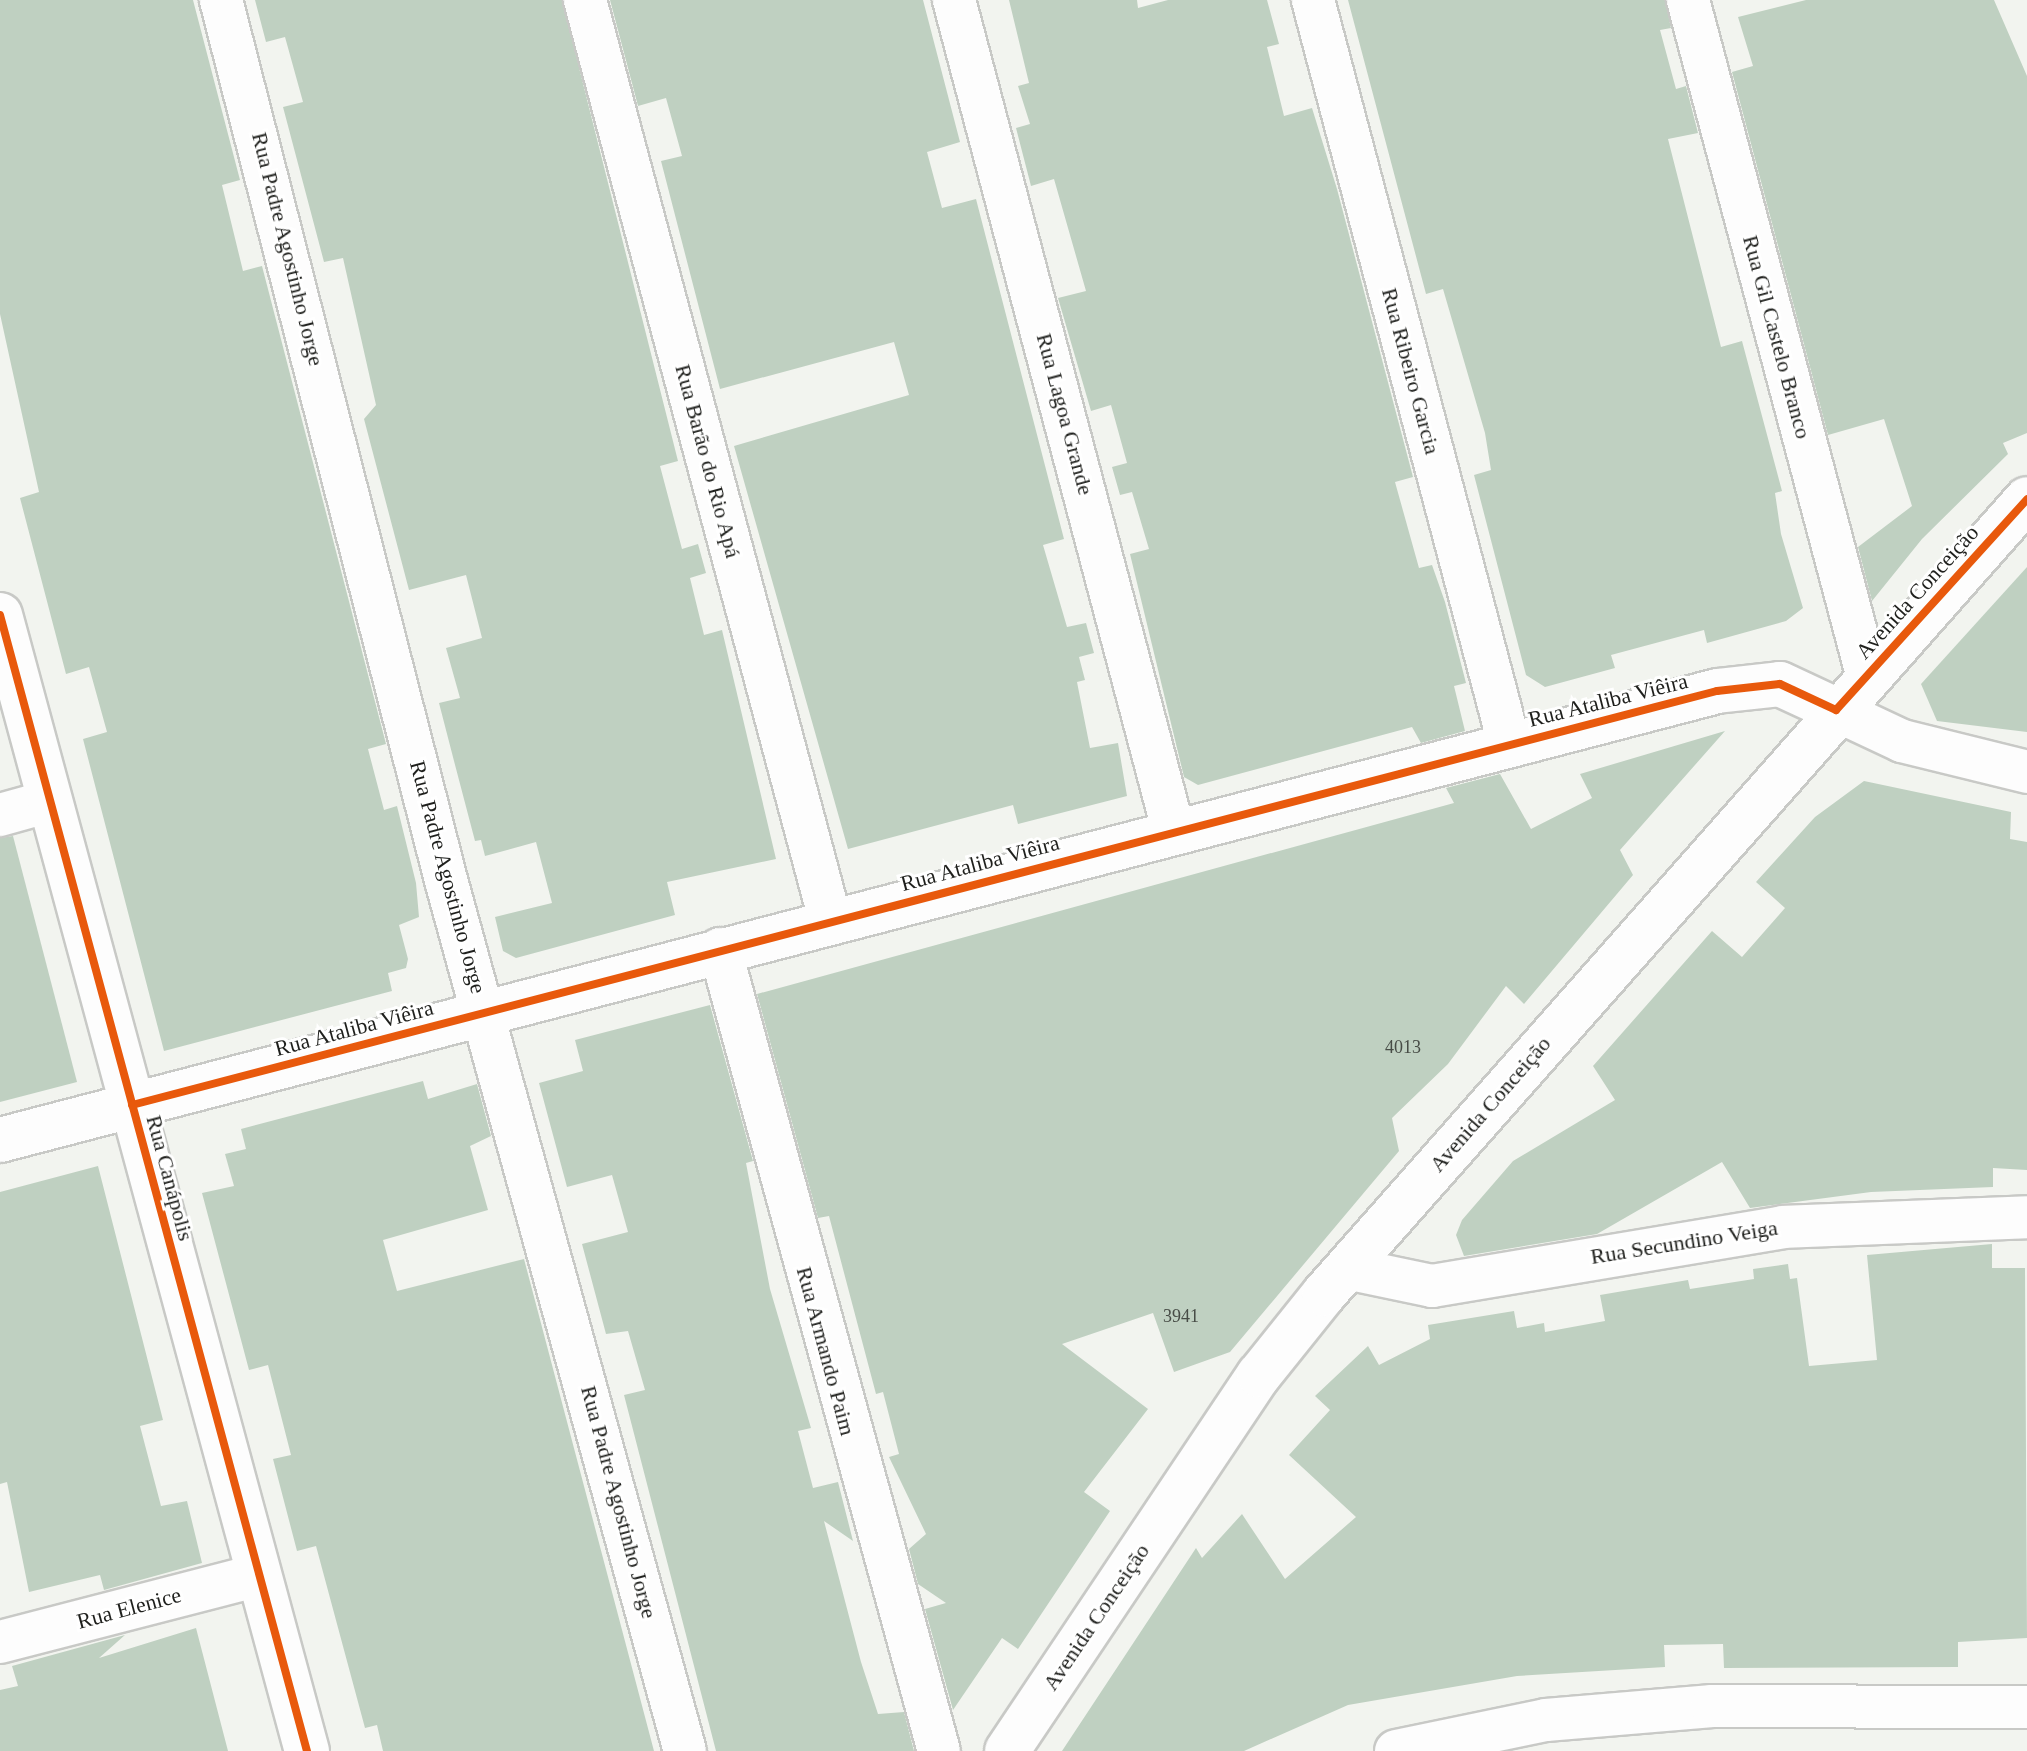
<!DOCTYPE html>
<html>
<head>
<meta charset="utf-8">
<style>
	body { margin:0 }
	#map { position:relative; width:2027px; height:1751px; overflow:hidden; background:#f2f4ef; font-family:"Times New Roman",serif }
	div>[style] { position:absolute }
	.building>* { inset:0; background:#bfd0c1 }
	.roads { filter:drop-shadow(2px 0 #c8c9c6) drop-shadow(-2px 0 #c8c9c6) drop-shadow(0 2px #c8c9c6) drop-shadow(0 -2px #c8c9c6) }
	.street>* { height:42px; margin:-21px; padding:0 21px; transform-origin:21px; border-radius:21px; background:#fdfdfd }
	.secondary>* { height:44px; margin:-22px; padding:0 22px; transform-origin:22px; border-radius:22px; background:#fdfdfd }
	.cycleway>* { height:8px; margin:-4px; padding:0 4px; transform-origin:4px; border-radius:4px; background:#e8590c }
	span { translate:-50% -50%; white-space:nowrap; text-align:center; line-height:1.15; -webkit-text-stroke:6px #fff; paint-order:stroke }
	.number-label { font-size:18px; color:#474c46 }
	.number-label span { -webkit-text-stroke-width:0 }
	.street-label { font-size:22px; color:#1f201d }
</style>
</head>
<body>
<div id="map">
	<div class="building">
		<i style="clip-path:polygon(0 0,193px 0,240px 180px,222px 185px,243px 271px,262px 266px,386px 744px,368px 749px,384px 810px,397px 806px,416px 883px,419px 917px,399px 925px,408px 959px,406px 968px,388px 973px,392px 991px,164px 1051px,83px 739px,107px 732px,89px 667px,66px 674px,20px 498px,39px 492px,0 314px)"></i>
		<i style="clip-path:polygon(255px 0,562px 0,678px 461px,660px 466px,682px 549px,698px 544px,706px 573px,690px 578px,704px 635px,722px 630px,776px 859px,667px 882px,675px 915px,516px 958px,503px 951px,495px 917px,552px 903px,536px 842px,485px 856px,481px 840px,475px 841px,454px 761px,439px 703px,460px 698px,446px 648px,482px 638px,466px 575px,409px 590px,364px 419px,376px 405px,343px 258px,324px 262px,283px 107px,303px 102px,285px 37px,266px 42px)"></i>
		<i style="clip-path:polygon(610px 0,923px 0,960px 142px,927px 152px,942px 208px,976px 199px,1064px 539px,1043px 545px,1067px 627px,1086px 623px,1094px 653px,1079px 657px,1085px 680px,1077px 682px,1090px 748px,1118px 743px,1127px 796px,1018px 824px,1013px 805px,848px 849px,734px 446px,909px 395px,894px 342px,720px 389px,661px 161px,682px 156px,666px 98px,638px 106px)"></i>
		<i style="clip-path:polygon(1009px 0,1137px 0,1138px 8px,1168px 0,1267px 0,1279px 44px,1267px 47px,1284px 116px,1312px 108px,1337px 189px,1413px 477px,1395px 482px,1419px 568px,1432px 565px,1445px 602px,1466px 683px,1454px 686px,1465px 731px,1421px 743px,1412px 727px,1198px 785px,1184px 777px,1130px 554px,1149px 549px,1132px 492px,1120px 495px,1112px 467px,1127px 463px,1111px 405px,1091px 411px,1058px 298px,1086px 291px,1054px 179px,1031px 186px,1016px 128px,1030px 124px,1018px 86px,1029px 83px)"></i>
		<i style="clip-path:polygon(1348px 0,1665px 0,1671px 28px,1660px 30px,1676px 89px,1686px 86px,1698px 133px,1668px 139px,1721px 347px,1742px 341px,1782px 491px,1775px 493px,1781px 534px,1803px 608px,1786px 621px,1707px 643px,1704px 630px,1611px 655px,1615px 668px,1545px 687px,1526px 675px,1474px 475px,1491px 470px,1485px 433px,1443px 289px,1426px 294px)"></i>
		<i style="clip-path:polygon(1806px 0,1994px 0,2027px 76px,2027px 433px,2003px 443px,2008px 454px,1922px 539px,1872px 601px,1858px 547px,1912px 506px,1884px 419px,1828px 435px,1732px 72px,1753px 66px,1738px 17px)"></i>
		<i style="clip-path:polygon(2027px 567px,2027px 732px,1937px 721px,1921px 684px)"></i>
		<i style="clip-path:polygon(1725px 731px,1620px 850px,1633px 875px,1524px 1004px,1506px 986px,1448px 1064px,1392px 1118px,1399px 1151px,1230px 1352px,1174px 1372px,1153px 1313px,1062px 1344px,1148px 1409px,1084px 1492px,1110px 1511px,1018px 1649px,1002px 1638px,953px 1710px,925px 1609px,946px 1603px,918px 1584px,909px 1549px,926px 1534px,889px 1457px,899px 1454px,883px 1392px,876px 1394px,829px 1216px,818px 1218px,757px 994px,1454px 803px,1446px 788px,1500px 774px,1531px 829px,1592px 798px,1580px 774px)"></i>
		<i style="clip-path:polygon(1864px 781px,2011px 812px,2010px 839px,2027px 842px,2027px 1170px,1993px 1168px,1993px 1187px,1871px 1192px,1750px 1208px,1722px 1162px,1597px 1234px,1464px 1256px,1456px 1235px,1462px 1220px,1513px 1161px,1615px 1100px,1593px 1066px,1712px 931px,1742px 957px,1785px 908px,1756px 882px,1815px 817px)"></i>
		<i style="clip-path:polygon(13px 836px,77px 1082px,0 1102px,0 838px)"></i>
		<i style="clip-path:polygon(710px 1005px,753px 1161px,746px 1163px,770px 1289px,811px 1428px,798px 1431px,813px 1488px,838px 1482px,853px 1541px,824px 1521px,861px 1662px,878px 1714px,904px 1712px,914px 1751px,716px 1751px,624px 1395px,645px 1390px,628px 1331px,606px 1334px,582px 1244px,628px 1232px,612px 1175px,567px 1187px,539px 1083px,583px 1071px,575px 1040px)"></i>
		<i style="clip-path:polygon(423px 1081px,428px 1099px,477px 1084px,491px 1136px,470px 1146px,488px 1210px,383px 1240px,397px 1291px,524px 1259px,654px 1751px,383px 1751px,377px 1725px,365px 1728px,316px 1546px,297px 1551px,273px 1459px,291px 1455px,268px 1365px,249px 1370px,202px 1193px,234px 1186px,225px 1154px,246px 1149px,241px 1129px)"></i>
		<i style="clip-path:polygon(98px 1166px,163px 1420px,140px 1426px,161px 1506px,187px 1501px,202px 1563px,104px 1590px,100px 1575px,29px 1592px,7px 1482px,0 1484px,0 1192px)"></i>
		<i style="clip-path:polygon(1992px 1244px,1992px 1268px,2025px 1268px,2027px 1638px,1958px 1642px,1958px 1667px,1724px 1668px,1723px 1644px,1664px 1645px,1665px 1667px,1517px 1676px,1348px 1705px,1244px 1751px,1062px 1751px,1196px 1548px,1202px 1558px,1242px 1514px,1285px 1579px,1356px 1517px,1289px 1455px,1330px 1410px,1315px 1396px,1368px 1346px,1379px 1365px,1430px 1339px,1428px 1325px,1514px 1311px,1517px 1328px,1544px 1323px,1545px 1332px,1605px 1321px,1600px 1295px,1688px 1280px,1690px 1289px,1754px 1279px,1753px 1269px,1788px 1264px,1790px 1279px,1797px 1278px,1809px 1366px,1877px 1360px,1867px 1255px)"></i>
		<i style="clip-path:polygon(196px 1628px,228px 1751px,0 1751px,0 1690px,18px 1686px,12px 1666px,125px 1635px,99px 1658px)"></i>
	</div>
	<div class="roads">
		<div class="street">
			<i style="left:221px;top:0;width:908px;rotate:75.66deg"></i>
			<i style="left:446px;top:880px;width:903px;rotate:74.66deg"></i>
			<i style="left:585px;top:0;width:955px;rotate:75.08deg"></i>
			<i style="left:954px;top:0;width:857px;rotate:75.2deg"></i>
			<i style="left:1313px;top:0;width:768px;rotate:75.22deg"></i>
			<i style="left:1688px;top:0;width:697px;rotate:75.13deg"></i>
			<i style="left:1836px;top:710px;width:73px;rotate:25.2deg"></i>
			<i style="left:1902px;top:741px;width:129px;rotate:13.9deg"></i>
			<i style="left:0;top:815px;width:52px;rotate:-15.6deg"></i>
			<i style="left:720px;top:949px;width:831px;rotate:74.73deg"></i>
			<i style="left:1346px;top:1268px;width:88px;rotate:11.8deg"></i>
			<i style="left:1432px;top:1286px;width:356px;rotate:-9.5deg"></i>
			<i style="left:1783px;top:1227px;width:244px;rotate:-2.3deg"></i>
			<i style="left:0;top:1642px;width:268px;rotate:-14.5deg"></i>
			<i style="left:1396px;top:1751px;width:153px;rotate:-11.7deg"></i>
			<i style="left:1546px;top:1720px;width:167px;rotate:-4.8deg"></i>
			<i style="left:1712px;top:1706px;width:315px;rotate:0.2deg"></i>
		</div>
		<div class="secondary">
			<i style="left:0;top:615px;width:1177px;rotate:74.88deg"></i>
			<i style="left:0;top:1140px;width:1775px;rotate:-14.65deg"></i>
			<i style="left:1717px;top:691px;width:63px;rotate:-6.3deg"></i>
			<i style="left:1780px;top:684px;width:62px;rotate:24.9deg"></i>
			<i style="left:1007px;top:1751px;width:453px;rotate:-56.2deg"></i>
			<i style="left:1259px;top:1375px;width:104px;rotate:-51.3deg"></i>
			<i style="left:1324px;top:1294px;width:1061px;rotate:-48.51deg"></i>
		</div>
	</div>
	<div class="cycleway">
		<i style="left:0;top:615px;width:1177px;rotate:74.88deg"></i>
		<i style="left:132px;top:1105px;width:1638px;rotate:-14.64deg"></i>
		<i style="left:1717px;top:691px;width:63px;rotate:-6.3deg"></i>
		<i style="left:1780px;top:684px;width:62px;rotate:24.9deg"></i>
		<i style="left:1836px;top:710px;width:285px;rotate:-47.8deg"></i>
	</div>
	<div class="number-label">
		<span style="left:1403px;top:1047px">4013</span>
		<span style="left:1181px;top:1316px">3941</span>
	</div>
	<div class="street-label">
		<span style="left:288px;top:249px;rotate:76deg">Rua Padre Agostinho Jorge</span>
		<span style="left:1777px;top:337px;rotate:75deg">Rua Gil Castelo Branco</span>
		<span style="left:1411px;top:371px;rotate:75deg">Rua Ribeiro Garcia</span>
		<span style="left:1065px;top:414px;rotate:75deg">Rua Lagoa Grande</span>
		<span style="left:708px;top:461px;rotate:75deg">Rua Barão do Rio Apá</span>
		<span style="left:1917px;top:592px;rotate:-48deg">Avenida Conceição</span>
		<span style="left:1608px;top:700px;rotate:-14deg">Rua Ataliba Viêira</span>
		<span style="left:980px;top:863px;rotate:-15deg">Rua Ataliba Viêira</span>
		<span style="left:448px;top:877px;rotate:75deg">Rua Padre Agostinho Jorge</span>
		<span style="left:354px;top:1028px;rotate:-15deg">Rua Ataliba Viêira</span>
		<span style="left:1490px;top:1104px;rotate:-49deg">Avenida Conceição</span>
		<span style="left:170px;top:1178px;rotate:75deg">Rua Canápolis</span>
		<span style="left:1684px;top:1242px;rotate:-9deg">Rua Secundino Veiga</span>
		<span style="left:826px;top:1351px;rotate:75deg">Rua Armando Paim</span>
		<span style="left:619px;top:1502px;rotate:75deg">Rua Padre Agostinho Jorge</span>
		<span style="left:129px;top:1608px;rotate:-15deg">Rua Elenice</span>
		<span style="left:1096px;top:1617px;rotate:-56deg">Avenida Conceição</span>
	</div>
</div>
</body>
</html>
